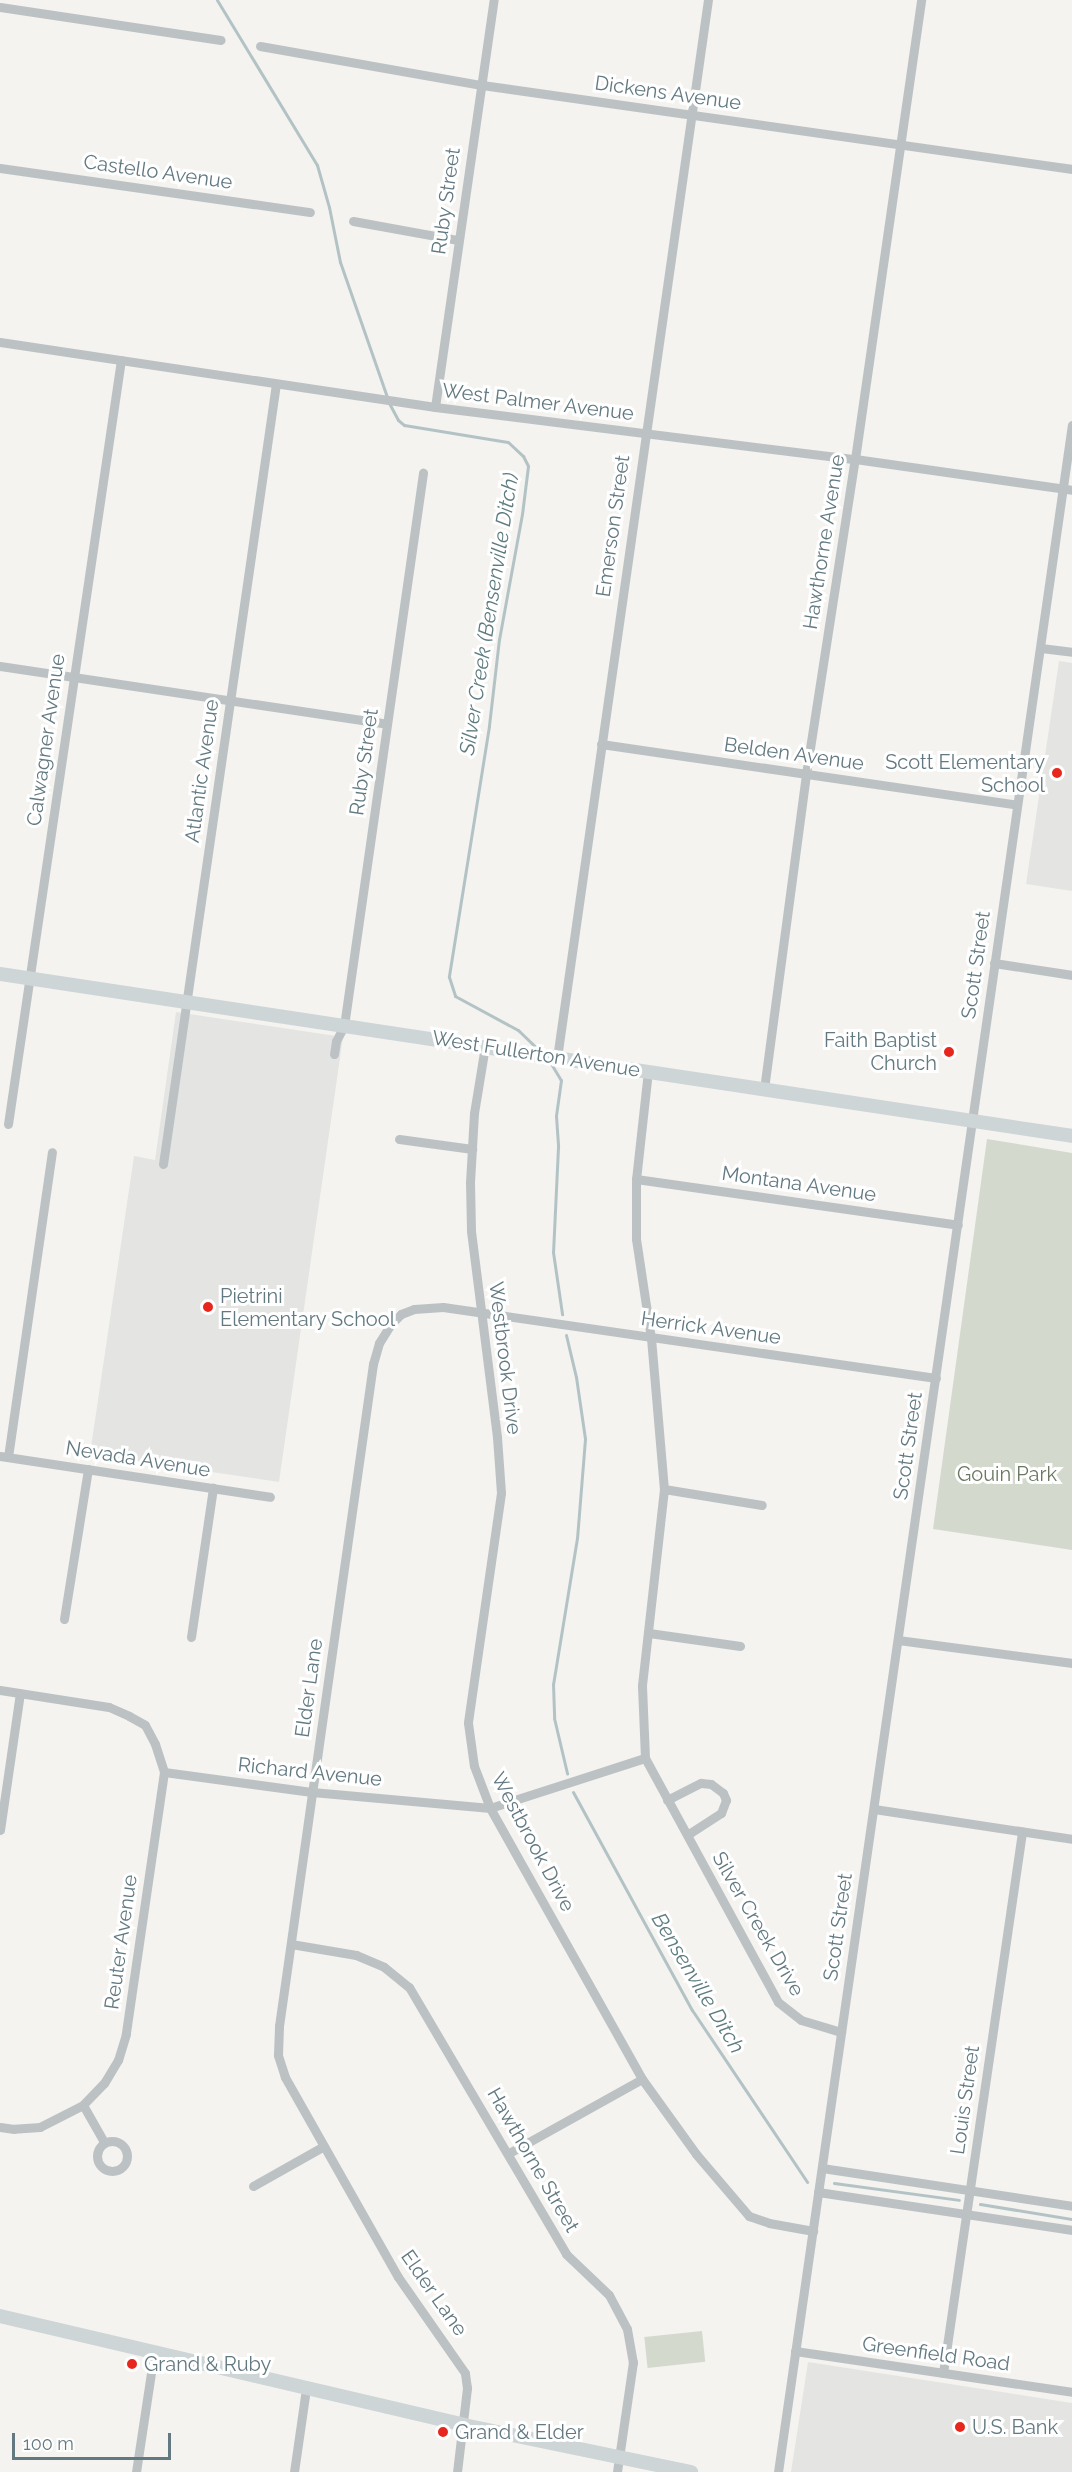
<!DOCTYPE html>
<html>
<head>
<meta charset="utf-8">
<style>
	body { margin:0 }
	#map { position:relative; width:1072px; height:2472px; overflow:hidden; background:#f4f3ef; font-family:Raleway,sans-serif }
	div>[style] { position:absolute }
	.built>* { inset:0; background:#e4e5e3 }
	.green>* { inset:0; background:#d4d9ce; transform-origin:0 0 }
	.stream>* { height:3px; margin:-1.5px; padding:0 1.5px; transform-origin:1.5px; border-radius:1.5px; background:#b3c3c5 }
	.street>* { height:9px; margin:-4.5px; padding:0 4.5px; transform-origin:4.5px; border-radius:4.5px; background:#bcc2c4 }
	.street>.ring { margin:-4.5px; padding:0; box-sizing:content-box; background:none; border:9px solid #bcc2c4; border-radius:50% }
	.secondary>* { height:14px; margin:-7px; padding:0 7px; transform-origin:7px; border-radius:7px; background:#cdd5d7 }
	.dots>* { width:16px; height:16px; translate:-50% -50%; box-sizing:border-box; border:3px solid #fff; border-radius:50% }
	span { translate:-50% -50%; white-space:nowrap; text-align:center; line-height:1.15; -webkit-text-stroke:6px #fff; paint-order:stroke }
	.street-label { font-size:20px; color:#627981 }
	.poi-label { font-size:20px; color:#627981 }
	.right { translate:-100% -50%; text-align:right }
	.left { translate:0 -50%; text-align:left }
	.park-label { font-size:20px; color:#6a7861 }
	.water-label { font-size:21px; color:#5e7c7f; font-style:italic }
	.scale { position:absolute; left:12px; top:2433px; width:159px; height:27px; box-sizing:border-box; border:3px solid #627981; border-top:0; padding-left:8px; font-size:18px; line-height:21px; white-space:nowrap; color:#627981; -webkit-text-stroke:4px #fff; paint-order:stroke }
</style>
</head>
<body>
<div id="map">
	<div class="built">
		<i style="clip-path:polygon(1059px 661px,1072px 663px,1072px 891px,1026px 884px)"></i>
		<i style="clip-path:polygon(176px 1012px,343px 1037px,279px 1482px,90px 1454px,134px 1156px,155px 1160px)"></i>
		<i style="clip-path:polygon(808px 2362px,1072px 2403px,1072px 2472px,791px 2472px)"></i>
	</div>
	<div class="green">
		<i style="clip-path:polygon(987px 1139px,1072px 1153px,1072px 1550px,933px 1529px)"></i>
		<i style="left:702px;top:2331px;width:31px;height:58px;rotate:84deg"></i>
	</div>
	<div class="stream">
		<i style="left:217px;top:0;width:193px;rotate:58.8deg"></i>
		<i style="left:317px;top:165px;width:44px;rotate:74.1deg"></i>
		<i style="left:329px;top:207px;width:56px;rotate:78.7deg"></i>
		<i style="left:340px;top:262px;width:143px;rotate:70.8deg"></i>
		<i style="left:389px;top:403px;width:19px;rotate:62deg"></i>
		<i style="left:398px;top:420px;width:8px;rotate:40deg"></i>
		<i style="left:404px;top:425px;width:105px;rotate:9.3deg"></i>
		<i style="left:508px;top:442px;width:21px;rotate:43deg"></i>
		<i style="left:523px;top:456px;width:11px;rotate:63deg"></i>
		<i style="left:528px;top:466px;width:48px;rotate:97.1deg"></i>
		<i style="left:522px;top:514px;width:127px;rotate:100.4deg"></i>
		<i style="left:499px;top:639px;width:88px;rotate:96.6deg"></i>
		<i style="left:489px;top:726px;width:254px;rotate:99.1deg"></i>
		<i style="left:449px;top:977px;width:20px;rotate:72deg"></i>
		<i style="left:455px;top:996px;width:72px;rotate:28.4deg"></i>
		<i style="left:518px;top:1030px;width:30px;rotate:44deg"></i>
		<i style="left:550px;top:1062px;width:21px;rotate:59deg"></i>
		<i style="left:561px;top:1080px;width:36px;rotate:98deg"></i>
		<i style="left:556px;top:1116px;width:31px;rotate:86deg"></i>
		<i style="left:558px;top:1147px;width:105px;rotate:92.7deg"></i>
		<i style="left:553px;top:1252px;width:63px;rotate:81.7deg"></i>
		<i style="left:566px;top:1335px;width:43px;rotate:76.6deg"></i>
		<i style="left:576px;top:1377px;width:63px;rotate:81.7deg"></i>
		<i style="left:585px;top:1439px;width:99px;rotate:94.6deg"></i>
		<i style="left:577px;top:1538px;width:148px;rotate:99.3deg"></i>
		<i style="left:553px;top:1684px;width:34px;rotate:88deg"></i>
		<i style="left:554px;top:1718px;width:57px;rotate:76.7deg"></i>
		<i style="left:573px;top:1792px;width:248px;rotate:61.4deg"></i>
		<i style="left:692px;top:2010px;width:207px;rotate:56.2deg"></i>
		<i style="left:834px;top:2183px;width:126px;rotate:7.7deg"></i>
		<i style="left:980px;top:2204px;width:93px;rotate:9.3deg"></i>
	</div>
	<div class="street">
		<i style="left:0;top:7px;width:223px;rotate:8.5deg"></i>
		<i style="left:260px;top:46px;width:225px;rotate:10deg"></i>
		<i style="left:482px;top:85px;width:596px;rotate:8.1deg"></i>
		<i style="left:0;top:168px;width:313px;rotate:8.1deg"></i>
		<i style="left:353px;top:221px;width:107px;rotate:10.3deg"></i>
		<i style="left:0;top:342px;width:440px;rotate:8.5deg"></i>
		<i style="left:435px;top:407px;width:423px;rotate:7.1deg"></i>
		<i style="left:855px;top:459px;width:219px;rotate:8.1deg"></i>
		<i style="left:435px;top:407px;width:411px;rotate:-81.8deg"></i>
		<i style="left:1041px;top:648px;width:31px;rotate:7deg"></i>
		<i style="left:0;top:666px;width:391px;rotate:8.5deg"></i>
		<i style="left:601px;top:744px;width:420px;rotate:8.3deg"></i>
		<i style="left:994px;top:963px;width:79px;rotate:8.7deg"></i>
		<i style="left:485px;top:1046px;width:68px;rotate:99.3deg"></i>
		<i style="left:474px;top:1113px;width:69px;rotate:93.3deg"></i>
		<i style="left:470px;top:1182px;width:49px;rotate:88.8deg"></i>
		<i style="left:471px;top:1231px;width:208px;rotate:82.8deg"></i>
		<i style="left:497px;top:1437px;width:56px;rotate:85.9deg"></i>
		<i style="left:501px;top:1493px;width:232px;rotate:98.2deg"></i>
		<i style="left:468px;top:1723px;width:43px;rotate:82.1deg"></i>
		<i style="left:474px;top:1766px;width:45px;rotate:69.1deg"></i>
		<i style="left:490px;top:1808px;width:311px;rotate:60.7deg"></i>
		<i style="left:642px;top:2079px;width:92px;rotate:54.2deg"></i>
		<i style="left:696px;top:2154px;width:82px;rotate:49.5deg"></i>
		<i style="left:749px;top:2216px;width:21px;rotate:19deg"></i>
		<i style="left:769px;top:2223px;width:45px;rotate:10.3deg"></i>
		<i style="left:334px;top:1054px;width:13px;rotate:-81deg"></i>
		<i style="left:336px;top:1041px;width:17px;rotate:-62deg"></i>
		<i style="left:344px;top:1026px;width:559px;rotate:-81.87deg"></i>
		<i style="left:557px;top:1058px;width:1069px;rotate:-81.88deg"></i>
		<i style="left:648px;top:1071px;width:109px;rotate:96.3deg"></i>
		<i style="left:636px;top:1179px;width:60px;rotate:90deg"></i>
		<i style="left:636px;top:1239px;width:100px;rotate:81.4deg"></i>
		<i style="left:651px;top:1338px;width:152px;rotate:85.1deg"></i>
		<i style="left:664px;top:1489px;width:198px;rotate:96.4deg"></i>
		<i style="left:642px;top:1686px;width:72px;rotate:87.6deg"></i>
		<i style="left:645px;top:1758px;width:278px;rotate:61.4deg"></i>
		<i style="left:778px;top:2002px;width:29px;rotate:38deg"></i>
		<i style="left:801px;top:2020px;width:42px;rotate:16.7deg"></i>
		<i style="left:764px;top:1089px;width:318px;rotate:-82.4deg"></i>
		<i style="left:806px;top:774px;width:319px;rotate:-81.2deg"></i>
		<i style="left:855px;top:459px;width:464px;rotate:-81.8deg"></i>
		<i style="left:8px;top:1124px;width:772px;rotate:-81.59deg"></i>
		<i style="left:399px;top:1139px;width:74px;rotate:7.8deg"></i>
		<i style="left:163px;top:1164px;width:788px;rotate:-81.76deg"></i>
		<i style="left:636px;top:1179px;width:325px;rotate:8.1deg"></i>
		<i style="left:0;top:1456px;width:273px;rotate:8.6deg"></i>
		<i style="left:8px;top:1457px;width:308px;rotate:-81.8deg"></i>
		<i style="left:664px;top:1489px;width:99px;rotate:9.3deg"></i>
		<i style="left:64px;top:1619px;width:152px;rotate:-80.9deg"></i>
		<i style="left:649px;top:1633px;width:92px;rotate:8.1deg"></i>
		<i style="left:191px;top:1637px;width:151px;rotate:-81.6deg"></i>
		<i style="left:898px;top:1640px;width:176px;rotate:7.5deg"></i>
		<i style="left:0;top:1690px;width:110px;rotate:8.9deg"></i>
		<i style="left:109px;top:1707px;width:22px;rotate:24deg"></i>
		<i style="left:129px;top:1716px;width:18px;rotate:29deg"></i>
		<i style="left:145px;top:1725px;width:21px;rotate:62deg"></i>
		<i style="left:155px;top:1744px;width:29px;rotate:72deg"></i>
		<i style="left:164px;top:1772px;width:265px;rotate:98.3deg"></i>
		<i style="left:126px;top:2034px;width:27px;rotate:107deg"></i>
		<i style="left:118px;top:2060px;width:27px;rotate:121deg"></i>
		<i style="left:104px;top:2083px;width:30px;rotate:134deg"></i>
		<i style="left:83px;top:2105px;width:48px;rotate:152.9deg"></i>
		<i style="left:40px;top:2127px;width:26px;rotate:176deg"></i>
		<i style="left:14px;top:2129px;width:14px;rotate:-172deg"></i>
		<i style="left:164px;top:1772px;width:149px;rotate:7.7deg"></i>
		<i style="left:312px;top:1792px;width:179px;rotate:5.1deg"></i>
		<i style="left:490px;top:1808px;width:163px;rotate:-17.9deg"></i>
		<i style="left:667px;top:1800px;width:38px;rotate:-27deg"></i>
		<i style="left:701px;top:1783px;width:10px;rotate:6deg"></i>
		<i style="left:711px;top:1784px;width:15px;rotate:37deg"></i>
		<i style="left:723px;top:1793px;width:8px;rotate:67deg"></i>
		<i style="left:726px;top:1800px;width:14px;rotate:111deg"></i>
		<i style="left:721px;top:1813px;width:40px;rotate:147.1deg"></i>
		<i style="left:874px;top:1809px;width:200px;rotate:8.6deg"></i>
		<i style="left:0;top:1830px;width:138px;rotate:-81.7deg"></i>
		<i style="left:291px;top:1944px;width:66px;rotate:9.6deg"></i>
		<i style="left:356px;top:1955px;width:30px;rotate:23deg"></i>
		<i style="left:384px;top:1967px;width:32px;rotate:39deg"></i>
		<i style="left:409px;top:1987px;width:310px;rotate:59.5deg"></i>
		<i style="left:566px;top:2254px;width:59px;rotate:43.6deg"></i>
		<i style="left:609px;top:2295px;width:38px;rotate:62deg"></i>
		<i style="left:627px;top:2329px;width:34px;rotate:80deg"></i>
		<i style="left:633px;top:2362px;width:111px;rotate:98.3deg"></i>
		<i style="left:83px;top:2105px;width:43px;rotate:60.4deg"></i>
		<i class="ring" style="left:97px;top:2141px;width:21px;height:21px"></i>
		<i style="left:509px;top:2153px;width:152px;rotate:-29.1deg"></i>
		<i style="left:822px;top:2168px;width:253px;rotate:8.6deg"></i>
		<i style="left:253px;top:2186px;width:81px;rotate:-29.4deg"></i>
		<i style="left:818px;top:2192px;width:257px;rotate:8.5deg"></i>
		<i style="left:795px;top:2351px;width:280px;rotate:8.4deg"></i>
		<i style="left:943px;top:2373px;width:547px;rotate:-81.69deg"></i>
		<i style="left:136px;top:2472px;width:120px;rotate:-81.4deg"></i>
		<i style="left:294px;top:2472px;width:84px;rotate:-81.8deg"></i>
		<i style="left:457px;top:2472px;width:85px;rotate:-83.2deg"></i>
		<i style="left:467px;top:2388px;width:15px;rotate:-98deg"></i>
		<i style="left:465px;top:2373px;width:117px;rotate:-124.9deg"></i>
		<i style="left:398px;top:2277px;width:230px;rotate:-119.5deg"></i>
		<i style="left:285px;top:2077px;width:23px;rotate:-108deg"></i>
		<i style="left:278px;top:2055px;width:29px;rotate:-88deg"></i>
		<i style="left:279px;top:2026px;width:669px;rotate:-81.92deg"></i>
		<i style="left:373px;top:1364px;width:22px;rotate:-74deg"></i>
		<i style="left:379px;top:1343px;width:22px;rotate:-58deg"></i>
		<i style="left:391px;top:1324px;width:14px;rotate:-45deg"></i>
		<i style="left:401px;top:1314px;width:14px;rotate:-21deg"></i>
		<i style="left:414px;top:1309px;width:29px;rotate:-4deg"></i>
		<i style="left:443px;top:1307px;width:498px;rotate:8.2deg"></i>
		<i style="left:778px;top:2472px;width:2068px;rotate:-81.83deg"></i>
	</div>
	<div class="secondary">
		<i style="left:0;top:974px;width:1084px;rotate:8.59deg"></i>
		<i style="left:0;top:2316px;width:477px;rotate:13.2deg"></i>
		<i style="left:464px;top:2425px;width:232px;rotate:11.7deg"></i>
	</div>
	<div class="dots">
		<i style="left:1057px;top:773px;background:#e7271d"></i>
		<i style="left:949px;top:1052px;background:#e7271d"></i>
		<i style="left:208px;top:1307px;background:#e7271d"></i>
		<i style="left:132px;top:2364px;background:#e7271d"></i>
		<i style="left:960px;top:2427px;background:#e7271d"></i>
		<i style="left:443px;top:2432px;background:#e7271d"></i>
	</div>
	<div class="street-label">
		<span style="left:668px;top:93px;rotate:8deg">Dickens Avenue</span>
		<span style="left:158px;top:172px;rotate:8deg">Castello Avenue</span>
		<span style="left:446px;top:201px;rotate:-82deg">Ruby Street</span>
		<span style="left:538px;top:402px;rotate:7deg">West Palmer Avenue</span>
		<span style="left:613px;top:526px;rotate:-82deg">Emerson Street</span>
		<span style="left:824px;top:542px;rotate:-81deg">Hawthorne Avenue</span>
		<span style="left:46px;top:740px;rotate:-82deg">Calwagner Avenue</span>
		<span style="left:794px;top:754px;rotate:8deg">Belden Avenue</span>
		<span style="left:364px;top:762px;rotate:-82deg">Ruby Street</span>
		<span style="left:202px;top:771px;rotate:-82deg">Atlantic Avenue</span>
		<span style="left:976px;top:965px;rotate:-82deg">Scott Street</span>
		<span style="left:536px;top:1054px;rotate:9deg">West Fullerton Avenue</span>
		<span style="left:799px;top:1184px;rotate:8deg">Montana Avenue</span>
		<span style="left:711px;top:1328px;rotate:8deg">Herrick Avenue</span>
		<span style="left:505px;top:1358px;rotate:83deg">Westbrook Drive</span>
		<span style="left:908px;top:1446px;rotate:-82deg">Scott Street</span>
		<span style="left:138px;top:1459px;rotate:9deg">Nevada Avenue</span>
		<span style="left:309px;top:1688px;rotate:-82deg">Elder Lane</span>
		<span style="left:310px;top:1772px;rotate:6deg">Richard Avenue</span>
		<span style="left:533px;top:1842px;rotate:62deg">Westbrook Drive</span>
		<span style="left:758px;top:1924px;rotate:60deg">Silver Creek Drive</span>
		<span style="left:838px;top:1927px;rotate:-82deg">Scott Street</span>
		<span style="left:121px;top:1942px;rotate:-82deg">Reuter Avenue</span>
		<span style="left:965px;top:2100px;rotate:-82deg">Louis Street</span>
		<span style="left:533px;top:2160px;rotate:60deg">Hawthorne Street</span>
		<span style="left:434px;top:2293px;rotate:55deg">Elder Lane</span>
		<span style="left:936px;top:2354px;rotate:8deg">Greenfield Road</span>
	</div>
	<div class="poi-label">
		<span class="right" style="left:1045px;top:774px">Scott Elementary<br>School</span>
		<span class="right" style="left:937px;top:1052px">Faith Baptist<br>Church</span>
		<span class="left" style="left:220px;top:1308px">Pietrini<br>Elementary School</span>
		<span class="left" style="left:144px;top:2364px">Grand &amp; Ruby</span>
		<span class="left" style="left:972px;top:2427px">U.S. Bank</span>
		<span class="left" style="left:455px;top:2432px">Grand &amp; Elder</span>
	</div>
	<div class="park-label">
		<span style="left:1007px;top:1474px">Gouin Park</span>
	</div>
	<div class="water-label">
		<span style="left:489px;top:614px;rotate:-81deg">Silver Creek (Bensenville Ditch)</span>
		<span style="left:698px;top:1983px;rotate:59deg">Bensenville Ditch</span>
	</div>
	<div class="scale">100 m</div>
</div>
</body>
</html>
